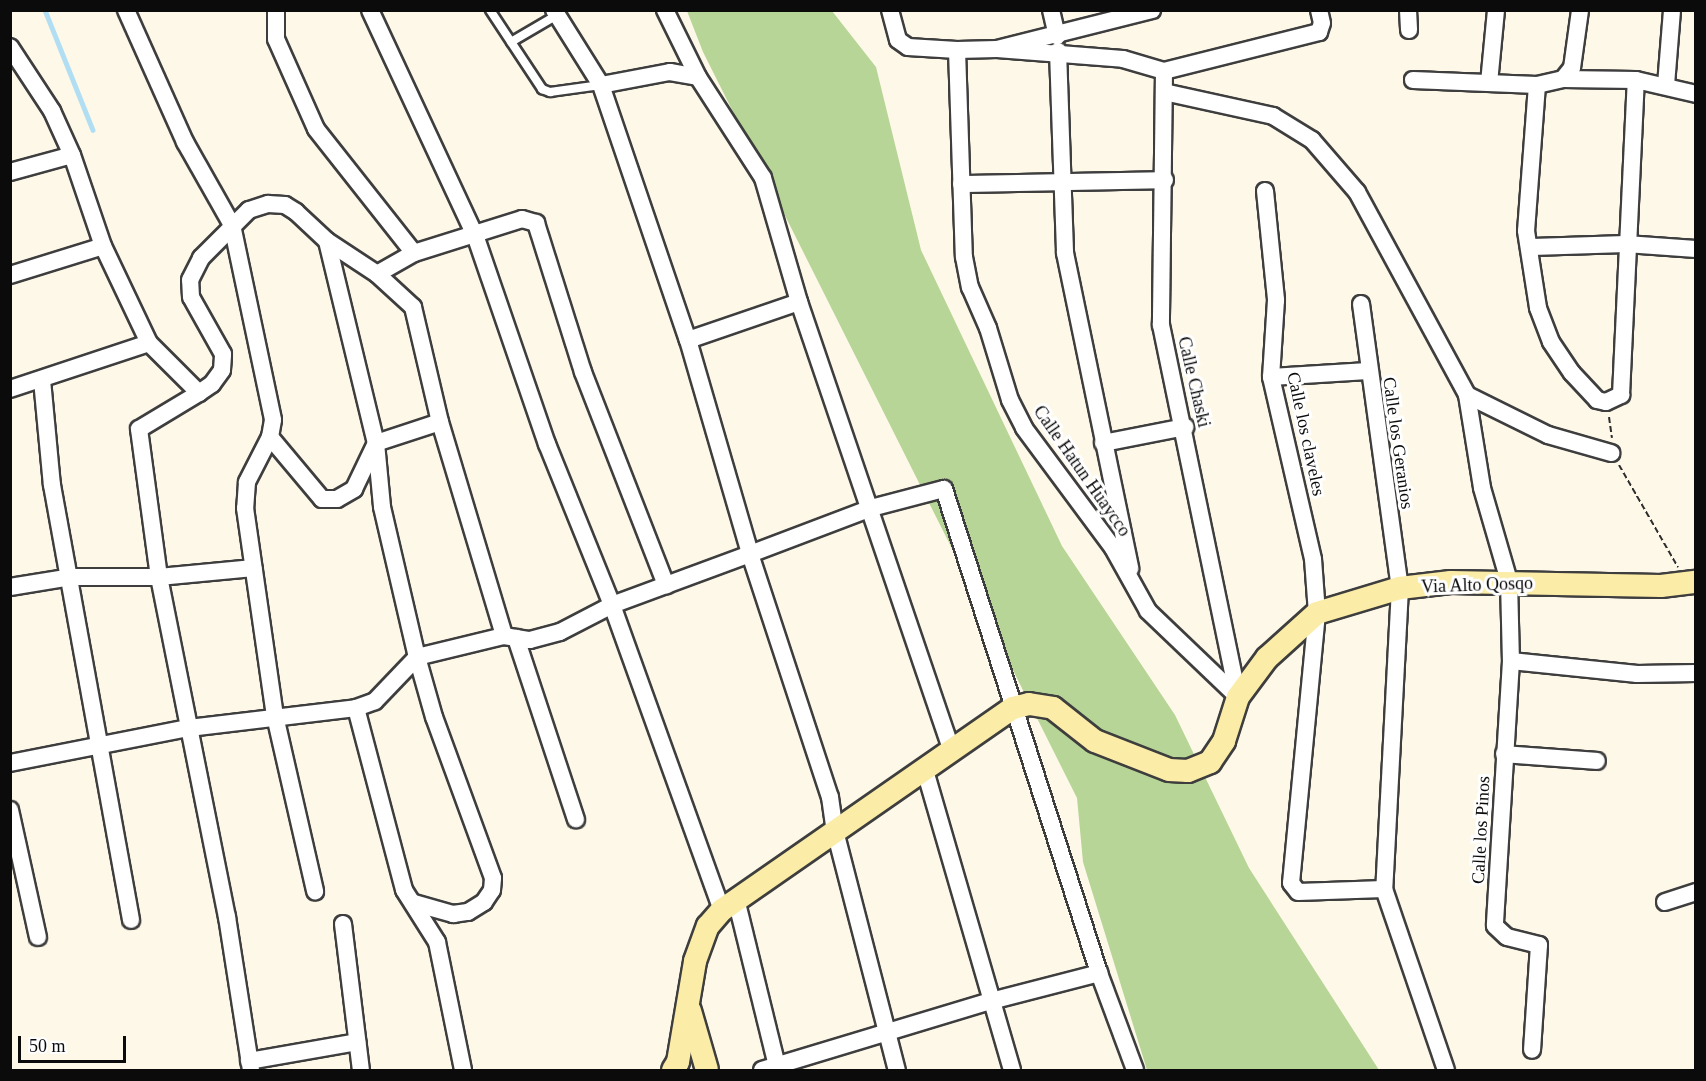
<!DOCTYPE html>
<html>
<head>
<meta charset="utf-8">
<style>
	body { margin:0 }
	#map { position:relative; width:1706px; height:1081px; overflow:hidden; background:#fef8e9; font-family:"Times New Roman",serif }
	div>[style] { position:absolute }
	.forest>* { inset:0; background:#b7d596 }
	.stream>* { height:4.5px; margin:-2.25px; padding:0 2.25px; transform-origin:2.25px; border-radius:2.25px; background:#b1def2 }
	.path>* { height:2px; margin-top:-1px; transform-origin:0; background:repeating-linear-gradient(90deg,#2d2d2d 0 6px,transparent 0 9px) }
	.roads { filter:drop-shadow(2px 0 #3e3e3e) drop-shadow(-2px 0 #3e3e3e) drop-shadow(0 2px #3e3e3e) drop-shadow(0 -2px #3e3e3e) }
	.lane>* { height:8px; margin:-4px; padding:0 4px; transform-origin:4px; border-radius:4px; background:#fff }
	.street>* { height:16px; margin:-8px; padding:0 8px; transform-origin:8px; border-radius:8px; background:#fff }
	.secondary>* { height:22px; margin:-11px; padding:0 11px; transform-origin:11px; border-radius:11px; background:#fbeca7 }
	span { translate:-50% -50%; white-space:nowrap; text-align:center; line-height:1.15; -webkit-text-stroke:6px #fff; paint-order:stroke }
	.street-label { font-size:18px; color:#0b0b0b }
	.frame { position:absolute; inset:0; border:12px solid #0b0b0b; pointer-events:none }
	.scale { position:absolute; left:18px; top:1036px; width:108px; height:27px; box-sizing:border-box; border:3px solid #0b0b0b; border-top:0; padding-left:8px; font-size:18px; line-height:21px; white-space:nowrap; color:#0b0b0b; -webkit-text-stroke:4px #fff; paint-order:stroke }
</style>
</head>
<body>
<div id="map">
	<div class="forest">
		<i style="clip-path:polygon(687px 11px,832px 11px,876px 67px,921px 250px,1062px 546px,1175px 715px,1249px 868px,1379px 1070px,1147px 1070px,1083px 862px,1077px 798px,703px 52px)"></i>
	</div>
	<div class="stream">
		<i style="left:45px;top:10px;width:129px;rotate:68.2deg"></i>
	</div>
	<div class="path">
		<i style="left:1609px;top:417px;width:21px;rotate:82deg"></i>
		<i style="left:1619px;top:465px;width:118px;rotate:60deg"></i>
	</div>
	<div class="roads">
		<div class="lane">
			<i style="left:490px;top:10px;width:95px;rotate:56.6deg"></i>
			<i style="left:542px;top:89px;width:9px;rotate:21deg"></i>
			<i style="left:550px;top:92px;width:51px;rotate:-7.8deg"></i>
			<i style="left:511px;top:42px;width:53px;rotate:-30.4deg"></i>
		</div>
		<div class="street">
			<i style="left:126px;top:10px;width:145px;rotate:65.9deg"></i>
			<i style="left:185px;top:142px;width:95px;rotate:60.5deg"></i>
			<i style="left:232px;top:225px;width:199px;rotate:78.1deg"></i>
			<i style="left:273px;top:420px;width:17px;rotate:100deg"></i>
			<i style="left:270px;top:437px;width:51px;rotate:117.1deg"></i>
			<i style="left:247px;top:482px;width:26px;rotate:94deg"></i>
			<i style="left:245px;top:508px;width:210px;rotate:81.8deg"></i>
			<i style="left:275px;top:716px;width:180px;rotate:77.1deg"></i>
			<i style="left:276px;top:10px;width:29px;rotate:90deg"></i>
			<i style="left:276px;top:39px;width:98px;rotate:66deg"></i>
			<i style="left:316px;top:129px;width:158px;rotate:51.7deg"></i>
			<i style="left:370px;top:10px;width:248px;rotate:65deg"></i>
			<i style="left:475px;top:235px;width:221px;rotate:71deg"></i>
			<i style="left:547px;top:444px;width:174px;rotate:68deg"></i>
			<i style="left:612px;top:605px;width:324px;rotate:70.2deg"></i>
			<i style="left:554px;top:10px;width:89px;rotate:57.9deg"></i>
			<i style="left:601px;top:85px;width:269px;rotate:71.2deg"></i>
			<i style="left:688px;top:340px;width:223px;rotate:73.8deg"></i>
			<i style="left:750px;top:554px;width:129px;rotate:-20.8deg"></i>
			<i style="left:871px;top:508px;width:75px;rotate:-14.6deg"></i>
			<i style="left:944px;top:489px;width:508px;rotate:72.24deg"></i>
			<i style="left:1099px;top:973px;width:103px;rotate:69.6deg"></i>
			<i style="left:665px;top:10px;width:75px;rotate:63.8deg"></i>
			<i style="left:698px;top:77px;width:120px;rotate:57.2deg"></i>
			<i style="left:763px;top:178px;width:129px;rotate:73.8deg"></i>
			<i style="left:799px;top:302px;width:472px;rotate:71.2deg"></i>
			<i style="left:890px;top:10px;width:31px;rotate:75deg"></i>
			<i style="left:898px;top:40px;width:12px;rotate:35deg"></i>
			<i style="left:908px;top:47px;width:49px;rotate:3.5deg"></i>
			<i style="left:957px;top:50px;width:40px;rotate:-1.4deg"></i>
			<i style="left:997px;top:49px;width:160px;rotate:-14.1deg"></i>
			<i style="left:1051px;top:10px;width:27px;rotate:77deg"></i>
			<i style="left:1408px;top:10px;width:20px;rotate:87deg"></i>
			<i style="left:10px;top:47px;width:77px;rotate:56.7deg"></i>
			<i style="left:52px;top:111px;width:48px;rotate:65.6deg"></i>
			<i style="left:72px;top:155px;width:96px;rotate:71.2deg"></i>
			<i style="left:103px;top:246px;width:107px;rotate:64.6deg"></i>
			<i style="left:149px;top:343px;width:71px;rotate:45deg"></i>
			<i style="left:199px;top:393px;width:16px;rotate:-35deg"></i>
			<i style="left:212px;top:384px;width:17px;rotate:-54deg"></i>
			<i style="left:222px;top:370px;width:16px;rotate:-86deg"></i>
			<i style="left:223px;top:354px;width:65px;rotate:-119.3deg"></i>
			<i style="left:191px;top:297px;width:17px;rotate:-93deg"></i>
			<i style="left:190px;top:280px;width:25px;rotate:-63deg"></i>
			<i style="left:201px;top:258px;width:68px;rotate:-45deg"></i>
			<i style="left:249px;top:210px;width:20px;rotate:-18deg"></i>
			<i style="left:268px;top:204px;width:17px;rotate:3deg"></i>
			<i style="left:285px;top:205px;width:13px;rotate:32deg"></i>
			<i style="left:296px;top:212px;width:42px;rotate:43.1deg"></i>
			<i style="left:327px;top:241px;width:208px;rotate:76.4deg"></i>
			<i style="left:376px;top:443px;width:64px;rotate:84.6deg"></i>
			<i style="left:382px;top:507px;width:154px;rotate:76.9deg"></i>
			<i style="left:417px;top:657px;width:89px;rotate:-13.6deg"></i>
			<i style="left:504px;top:636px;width:26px;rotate:9deg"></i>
			<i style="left:530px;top:640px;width:31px;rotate:-15deg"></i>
			<i style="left:560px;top:632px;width:59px;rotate:-27.4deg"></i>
			<i style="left:612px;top:605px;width:147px;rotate:-20.3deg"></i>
			<i style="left:750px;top:554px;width:256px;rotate:71.8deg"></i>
			<i style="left:830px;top:797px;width:34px;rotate:82deg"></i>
			<i style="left:835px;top:831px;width:247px;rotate:75.5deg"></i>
			<i style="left:997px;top:49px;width:126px;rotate:4.5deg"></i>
			<i style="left:1123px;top:59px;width:43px;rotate:16.3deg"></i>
			<i style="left:1164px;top:71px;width:160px;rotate:-14.1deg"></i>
			<i style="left:1319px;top:32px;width:9px;rotate:-72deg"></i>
			<i style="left:1322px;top:23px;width:13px;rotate:-103deg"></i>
			<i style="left:957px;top:50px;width:207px;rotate:88.1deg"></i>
			<i style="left:964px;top:257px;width:31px;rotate:79deg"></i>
			<i style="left:970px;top:287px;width:45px;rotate:66.3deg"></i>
			<i style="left:988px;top:328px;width:75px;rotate:73deg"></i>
			<i style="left:1010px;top:400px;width:31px;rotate:63deg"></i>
			<i style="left:1024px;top:428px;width:149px;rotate:53.4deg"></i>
			<i style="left:1113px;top:548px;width:72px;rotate:60.9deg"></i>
			<i style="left:1148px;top:611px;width:124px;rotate:43.7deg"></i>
			<i style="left:1058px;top:51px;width:202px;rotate:88deg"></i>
			<i style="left:1065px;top:253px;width:322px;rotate:78.3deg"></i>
			<i style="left:1164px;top:71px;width:254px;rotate:90.7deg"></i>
			<i style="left:1161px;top:325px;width:380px;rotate:78.3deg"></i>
			<i style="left:1563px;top:79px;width:14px;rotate:-51deg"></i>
			<i style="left:1572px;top:68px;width:59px;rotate:-82.1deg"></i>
			<i style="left:1413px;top:80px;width:124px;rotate:2.3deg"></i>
			<i style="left:1537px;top:85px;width:27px;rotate:-13deg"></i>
			<i style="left:1563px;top:79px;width:73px;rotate:0.8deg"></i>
			<i style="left:1636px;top:80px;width:62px;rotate:13.1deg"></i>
			<i style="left:1489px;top:83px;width:73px;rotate:-84.5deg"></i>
			<i style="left:601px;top:85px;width:70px;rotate:-10.7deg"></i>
			<i style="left:670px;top:72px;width:28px;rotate:10deg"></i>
			<i style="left:1537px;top:85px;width:146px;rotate:94.3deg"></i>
			<i style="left:1526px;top:231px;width:78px;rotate:81.1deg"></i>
			<i style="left:1538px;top:308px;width:36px;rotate:69deg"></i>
			<i style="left:1551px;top:342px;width:37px;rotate:56deg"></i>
			<i style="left:1572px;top:373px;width:37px;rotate:47deg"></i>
			<i style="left:1597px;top:400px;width:9px;rotate:13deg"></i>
			<i style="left:1606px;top:402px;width:17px;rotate:-25deg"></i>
			<i style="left:1621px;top:395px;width:315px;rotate:-87.3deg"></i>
			<i style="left:1666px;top:85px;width:75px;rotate:-85.4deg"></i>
			<i style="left:1164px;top:92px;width:112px;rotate:12.4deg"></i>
			<i style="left:1273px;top:116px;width:46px;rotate:31.6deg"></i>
			<i style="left:1312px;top:140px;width:69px;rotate:49.1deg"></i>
			<i style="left:1357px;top:192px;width:231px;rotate:61.5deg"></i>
			<i style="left:1467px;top:395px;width:90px;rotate:26.3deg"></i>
			<i style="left:1548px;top:435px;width:66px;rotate:15.9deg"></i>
			<i style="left:10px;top:172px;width:64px;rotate:-15.3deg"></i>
			<i style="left:961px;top:184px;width:204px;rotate:-1.1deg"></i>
			<i style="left:1265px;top:191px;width:110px;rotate:84.2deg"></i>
			<i style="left:1276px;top:300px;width:77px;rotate:93.7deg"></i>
			<i style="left:1271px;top:377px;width:187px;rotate:77deg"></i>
			<i style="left:1313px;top:559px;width:54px;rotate:85.8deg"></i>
			<i style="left:1317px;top:613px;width:271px;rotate:95.5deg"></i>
			<i style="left:1291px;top:883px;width:11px;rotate:52deg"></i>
			<i style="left:1298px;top:892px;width:86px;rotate:-2deg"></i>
			<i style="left:327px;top:241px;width:60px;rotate:33.4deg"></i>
			<i style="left:377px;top:274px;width:49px;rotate:42.5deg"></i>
			<i style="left:413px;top:307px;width:118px;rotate:76.8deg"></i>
			<i style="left:440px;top:422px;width:223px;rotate:73.3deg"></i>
			<i style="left:1532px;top:247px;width:94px;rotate:-1.8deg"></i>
			<i style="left:1626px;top:244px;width:70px;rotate:4.1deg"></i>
			<i style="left:377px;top:274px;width:43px;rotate:-29.6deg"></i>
			<i style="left:414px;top:253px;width:113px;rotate:-17.5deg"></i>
			<i style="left:522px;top:219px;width:15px;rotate:16deg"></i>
			<i style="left:536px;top:223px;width:156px;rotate:72.5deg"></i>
			<i style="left:583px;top:372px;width:229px;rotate:68.7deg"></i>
			<i style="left:10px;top:275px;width:97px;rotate:-17.3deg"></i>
			<i style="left:1361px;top:304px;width:287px;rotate:82.2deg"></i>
			<i style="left:1400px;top:588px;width:301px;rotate:93deg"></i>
			<i style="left:1384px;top:889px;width:191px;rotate:71.1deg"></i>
			<i style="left:688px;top:340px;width:117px;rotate:-18.9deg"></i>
			<i style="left:1271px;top:377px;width:97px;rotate:-3.5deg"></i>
			<i style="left:42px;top:380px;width:105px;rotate:84.6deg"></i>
			<i style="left:52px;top:485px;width:442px;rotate:79.7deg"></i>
			<i style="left:10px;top:389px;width:146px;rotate:-18.3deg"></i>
			<i style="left:199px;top:393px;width:70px;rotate:149deg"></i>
			<i style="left:139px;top:429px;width:149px;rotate:82.3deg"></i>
			<i style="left:159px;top:577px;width:347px;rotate:78.7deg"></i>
			<i style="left:227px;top:917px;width:155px;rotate:81.1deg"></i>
			<i style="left:1467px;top:395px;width:94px;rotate:80.8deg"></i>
			<i style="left:1482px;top:488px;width:97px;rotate:73.8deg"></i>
			<i style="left:1509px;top:581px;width:80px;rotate:88.6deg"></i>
			<i style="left:1511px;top:661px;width:265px;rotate:93.5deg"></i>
			<i style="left:1495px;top:926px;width:16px;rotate:43deg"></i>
			<i style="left:1507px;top:937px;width:33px;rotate:14deg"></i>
			<i style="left:1539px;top:945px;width:105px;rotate:93.8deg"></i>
			<i style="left:270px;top:437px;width:81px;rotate:50deg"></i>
			<i style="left:322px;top:499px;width:15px"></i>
			<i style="left:337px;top:499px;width:20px;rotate:-30deg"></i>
			<i style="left:354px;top:489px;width:51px;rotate:-64.4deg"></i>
			<i style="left:376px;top:443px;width:67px;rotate:-18.2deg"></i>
			<i style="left:1103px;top:443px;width:84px;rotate:-11deg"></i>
			<i style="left:10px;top:587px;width:63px;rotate:-9.2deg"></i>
			<i style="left:72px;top:577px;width:87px"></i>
			<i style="left:159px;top:577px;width:95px;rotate:-5.4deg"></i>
			<i style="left:516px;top:638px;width:191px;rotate:71.7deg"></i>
			<i style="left:1511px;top:661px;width:127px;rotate:5.9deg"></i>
			<i style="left:1637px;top:674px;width:59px;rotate:-1deg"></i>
			<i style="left:356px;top:708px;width:188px;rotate:75.2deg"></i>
			<i style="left:404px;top:890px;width:62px;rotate:57.6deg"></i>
			<i style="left:437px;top:942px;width:131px;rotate:78.5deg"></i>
			<i style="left:1504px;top:754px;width:93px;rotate:4.3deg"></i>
			<i style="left:10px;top:763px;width:182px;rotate:-11.1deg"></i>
			<i style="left:189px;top:728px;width:168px;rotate:-6.8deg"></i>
			<i style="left:356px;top:708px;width:20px;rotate:-20deg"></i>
			<i style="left:375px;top:701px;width:61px;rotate:-46.3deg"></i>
			<i style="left:924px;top:767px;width:316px;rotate:73.8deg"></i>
			<i style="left:10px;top:810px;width:130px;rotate:77.6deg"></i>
			<i style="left:736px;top:899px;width:172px;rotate:76.2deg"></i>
			<i style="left:1665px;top:902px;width:33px;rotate:-18deg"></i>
			<i style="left:414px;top:903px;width:41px;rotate:15.8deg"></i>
			<i style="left:453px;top:914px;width:15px;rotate:-8deg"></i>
			<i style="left:468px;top:912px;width:19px;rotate:-32deg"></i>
			<i style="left:484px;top:902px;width:14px;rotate:-56deg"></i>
			<i style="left:492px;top:890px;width:12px;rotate:-85deg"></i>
			<i style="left:493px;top:878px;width:171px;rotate:-110.1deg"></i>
			<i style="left:434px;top:717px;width:62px;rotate:-105.8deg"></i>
			<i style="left:343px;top:924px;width:147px;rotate:83deg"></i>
			<i style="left:249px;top:1061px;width:110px;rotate:-10deg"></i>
			<i style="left:762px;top:1070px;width:239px;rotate:-16.8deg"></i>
			<i style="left:991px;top:1001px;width:112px;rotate:-14.5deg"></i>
		</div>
		<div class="secondary">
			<i style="left:690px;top:1011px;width:61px;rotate:73.9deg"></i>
			<i style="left:673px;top:1070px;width:9px;rotate:-58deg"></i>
			<i style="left:678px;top:1062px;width:102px;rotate:-80.4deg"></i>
			<i style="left:695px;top:961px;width:37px;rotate:-70deg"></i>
			<i style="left:708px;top:926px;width:21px;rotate:-49deg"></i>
			<i style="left:722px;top:910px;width:354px;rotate:-34.8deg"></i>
			<i style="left:1013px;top:708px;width:16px;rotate:-14deg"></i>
			<i style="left:1029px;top:704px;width:24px;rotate:9deg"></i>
			<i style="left:1053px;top:708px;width:53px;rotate:38.2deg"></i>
			<i style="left:1095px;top:741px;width:79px;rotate:21.4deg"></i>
			<i style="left:1169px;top:770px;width:19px;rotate:3deg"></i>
			<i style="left:1188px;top:771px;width:24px;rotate:-22deg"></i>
			<i style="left:1210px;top:762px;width:25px;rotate:-56deg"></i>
			<i style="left:1224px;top:741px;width:46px;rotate:-72.3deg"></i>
			<i style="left:1238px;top:697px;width:49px;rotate:-53.4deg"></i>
			<i style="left:1267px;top:658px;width:67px;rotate:-42deg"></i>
			<i style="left:1317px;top:613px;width:87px;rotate:-16.8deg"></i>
			<i style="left:1400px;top:588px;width:51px;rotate:-6.7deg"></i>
			<i style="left:1451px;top:582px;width:210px;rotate:1.1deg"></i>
			<i style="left:1661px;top:586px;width:35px;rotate:-7deg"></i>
		</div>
	</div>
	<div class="street-label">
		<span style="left:1194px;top:382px;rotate:77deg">Calle Chaski</span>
		<span style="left:1306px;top:434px;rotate:78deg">Calle los claveles</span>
		<span style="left:1398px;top:443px;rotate:82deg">Calle los Geranios</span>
		<span style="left:1082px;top:471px;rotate:55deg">Calle Hatun Huaycco</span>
		<span style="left:1477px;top:585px;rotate:-2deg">Via Alto Qosqo</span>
		<span style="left:1481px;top:830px;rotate:-87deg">Calle los Pinos</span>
	</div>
	<div class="frame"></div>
	<div class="scale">50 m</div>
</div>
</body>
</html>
